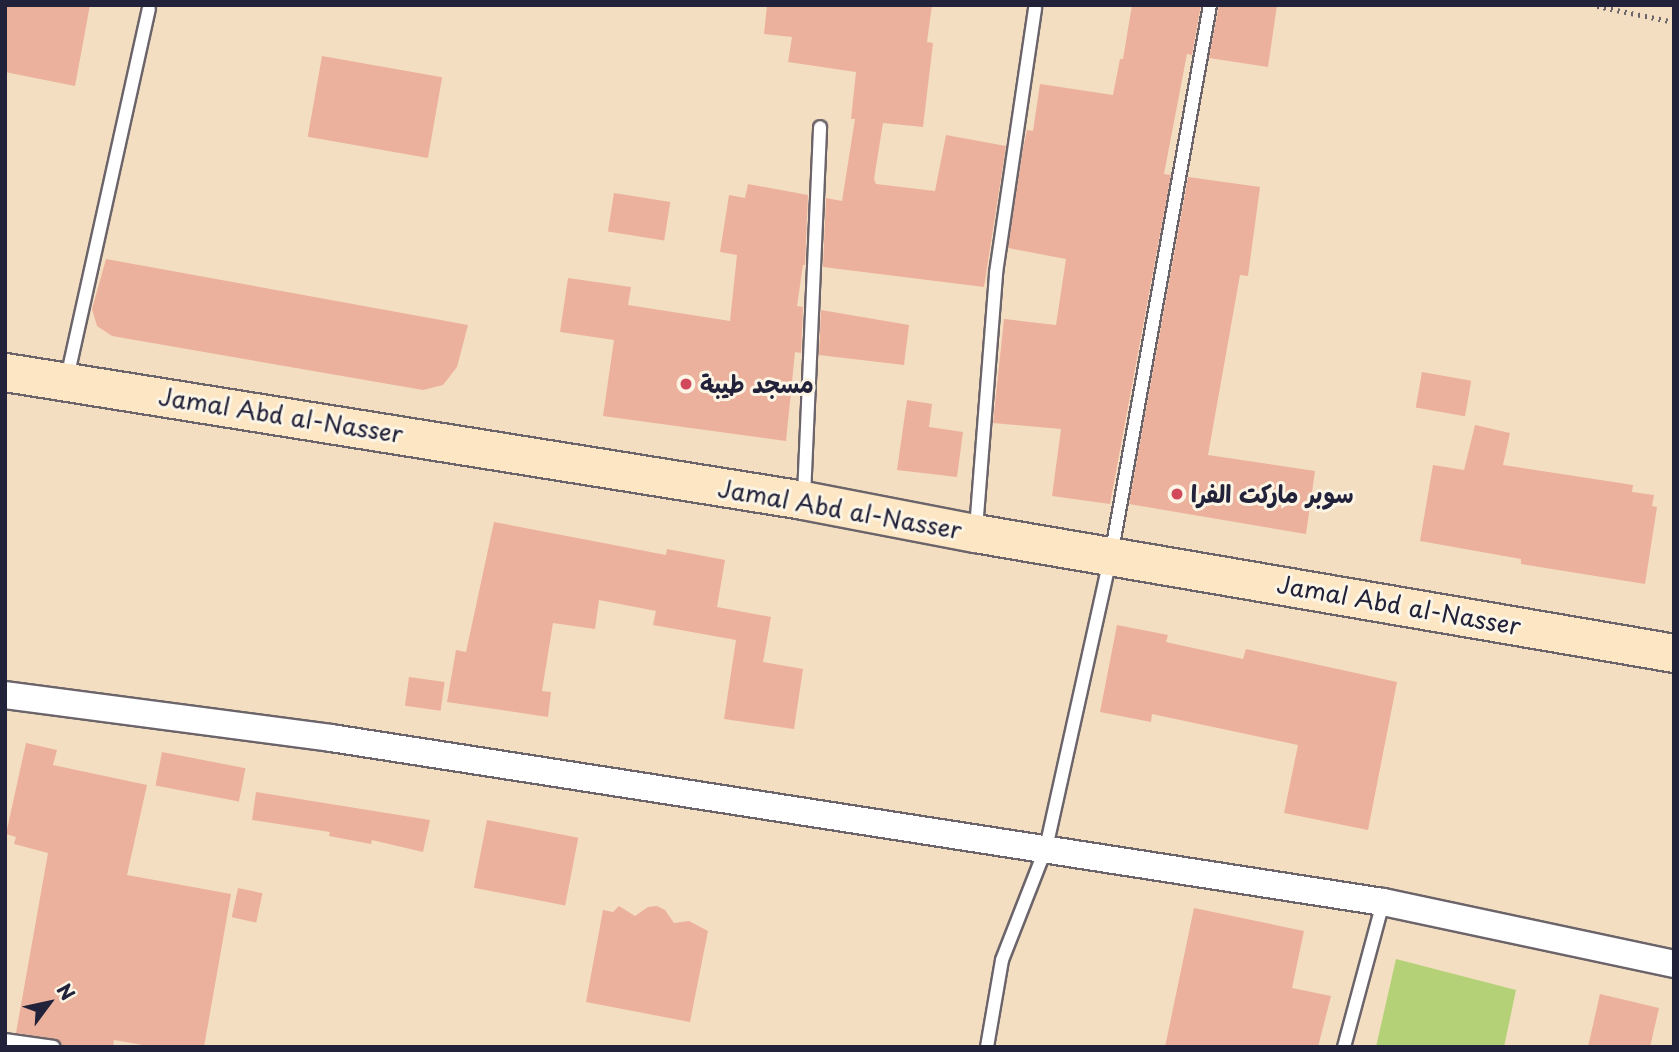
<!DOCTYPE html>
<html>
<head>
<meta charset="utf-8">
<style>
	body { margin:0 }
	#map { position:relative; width:1679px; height:1052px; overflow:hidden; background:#f3dec1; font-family:"Playpen Sans","Playpen Sans Arabic",sans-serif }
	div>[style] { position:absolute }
	.green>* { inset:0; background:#b5d177 }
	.building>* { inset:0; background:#ecb19c; transform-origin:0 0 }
	.path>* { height:4.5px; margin-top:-2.25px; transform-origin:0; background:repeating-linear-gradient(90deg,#6b646a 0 2px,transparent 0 7px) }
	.roads { filter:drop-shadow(2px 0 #6b646a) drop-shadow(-2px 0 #6b646a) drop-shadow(0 2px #6b646a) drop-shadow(0 -2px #6b646a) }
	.service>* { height:12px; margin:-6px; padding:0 6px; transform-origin:6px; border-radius:6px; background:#fff }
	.minor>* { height:26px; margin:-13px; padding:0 13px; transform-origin:13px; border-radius:13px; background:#fff }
	.secondary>* { height:37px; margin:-18.5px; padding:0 18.5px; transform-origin:18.5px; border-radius:18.5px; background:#fce6c4 }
	.dots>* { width:19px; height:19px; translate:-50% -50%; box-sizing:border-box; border:4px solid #fcf5e5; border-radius:50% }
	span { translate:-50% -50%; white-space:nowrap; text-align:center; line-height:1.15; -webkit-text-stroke:6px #fcf5e5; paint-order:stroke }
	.poi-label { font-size:24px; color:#22223b; font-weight:700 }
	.left { translate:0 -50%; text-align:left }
	.street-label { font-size:24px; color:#22223b }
	.frame { position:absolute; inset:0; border:7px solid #22223b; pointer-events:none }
	.north { position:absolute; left:14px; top:968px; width:70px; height:70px; -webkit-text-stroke:5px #fcf5e5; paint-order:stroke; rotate:57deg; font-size:19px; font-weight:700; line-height:28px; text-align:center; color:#22223b }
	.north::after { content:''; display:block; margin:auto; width:24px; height:32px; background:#22223b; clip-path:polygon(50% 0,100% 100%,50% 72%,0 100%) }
</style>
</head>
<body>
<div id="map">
	<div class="green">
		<i style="clip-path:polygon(1396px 959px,1516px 990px,1504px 1047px,1376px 1047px)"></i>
	</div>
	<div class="building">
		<i style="clip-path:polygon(5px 5px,90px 5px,75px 86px,5px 72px)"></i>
		<i style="clip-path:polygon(767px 5px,932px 5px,927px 42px,933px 43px,923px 127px,883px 123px,874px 179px,876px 184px,935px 191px,946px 135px,1006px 146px,984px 287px,823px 267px,826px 198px,842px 201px,855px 119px,851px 119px,856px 72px,788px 62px,792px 37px,764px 34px)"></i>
		<i style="clip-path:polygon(1132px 5px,1201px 5px,1192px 55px,1187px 54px,1164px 174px,1171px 175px,1110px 504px,1052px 496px,1061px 429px,993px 423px,1004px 319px,1056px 325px,1066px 259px,1008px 248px,1023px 149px,1027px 130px,1033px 131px,1040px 84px,1113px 95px,1120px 59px,1123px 59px)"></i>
		<i style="clip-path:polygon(1219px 5px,1277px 5px,1268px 67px,1209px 58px)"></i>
		<i style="left:322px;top:56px;width:122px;height:82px;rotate:10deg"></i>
		<i style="clip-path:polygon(1188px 177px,1260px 187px,1248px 276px,1240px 275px,1208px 455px,1315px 471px,1306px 534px,1129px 504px)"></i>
		<i style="clip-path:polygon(748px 184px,808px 195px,805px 265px,803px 265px,797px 306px,803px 307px,801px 353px,795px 352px,786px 441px,603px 416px,614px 340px,560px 332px,568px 278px,631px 287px,628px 305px,730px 321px,737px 255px,720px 252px,729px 195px,745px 198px)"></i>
		<i style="left:614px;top:193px;width:57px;height:39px;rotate:9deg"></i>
		<i style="clip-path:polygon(106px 259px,468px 325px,457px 367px,443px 385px,423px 390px,112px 336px,97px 326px,92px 309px)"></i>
		<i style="clip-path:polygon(821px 310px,909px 325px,904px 365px,819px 355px)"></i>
		<i style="left:1422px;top:372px;width:50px;height:36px;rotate:10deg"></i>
		<i style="clip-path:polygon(907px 400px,932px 404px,929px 427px,963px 432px,957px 477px,897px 470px)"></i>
		<i style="clip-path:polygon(1475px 425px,1510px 433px,1503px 465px,1633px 485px,1632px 492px,1654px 495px,1652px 506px,1657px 507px,1645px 584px,1521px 564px,1521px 559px,1420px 541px,1433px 465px,1464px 470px)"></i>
		<i style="clip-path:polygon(494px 522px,666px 555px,667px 549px,725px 560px,717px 607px,771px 617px,763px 662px,803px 669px,794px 729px,724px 719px,736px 640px,653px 625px,656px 611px,599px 600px,595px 629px,553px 623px,542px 691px,551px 692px,548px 717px,447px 702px,456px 650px,466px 652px)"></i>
		<i style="clip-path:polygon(1117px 625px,1168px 635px,1166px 642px,1243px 659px,1246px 649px,1397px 682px,1368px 830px,1284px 813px,1298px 745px,1152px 714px,1151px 722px,1100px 712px)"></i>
		<i style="left:409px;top:677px;width:36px;height:29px;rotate:8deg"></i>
		<i style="clip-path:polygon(26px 743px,57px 750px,53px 765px,147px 785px,127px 875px,231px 894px,204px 1047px,154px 1047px,114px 1040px,113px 1047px,63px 1047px,56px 1039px,16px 1033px,48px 853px,14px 844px,16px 837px,6px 834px)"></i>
		<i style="left:162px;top:752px;width:85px;height:34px;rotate:11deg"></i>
		<i style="clip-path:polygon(256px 792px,430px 820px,423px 852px,372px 840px,371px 844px,329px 836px,330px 832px,252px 820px)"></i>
		<i style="left:487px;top:820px;width:93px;height:69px;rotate:11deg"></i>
		<i style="left:238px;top:888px;width:25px;height:30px;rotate:12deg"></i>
		<i style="clip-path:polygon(619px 906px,635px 916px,648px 907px,657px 906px,665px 910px,674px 923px,689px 921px,708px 931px,690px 1022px,586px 1002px,603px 910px,613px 912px)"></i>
		<i style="clip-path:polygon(1194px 908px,1304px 931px,1292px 988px,1331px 996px,1318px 1047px,1165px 1047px)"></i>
		<i style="clip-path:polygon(1600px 994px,1659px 1008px,1650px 1047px,1588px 1047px)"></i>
	</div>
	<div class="path">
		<i style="left:1597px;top:6px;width:79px;rotate:11.7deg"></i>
	</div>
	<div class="roads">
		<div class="service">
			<i style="left:67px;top:378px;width:378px;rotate:-77.5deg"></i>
			<i style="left:804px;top:496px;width:369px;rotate:-87.5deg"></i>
			<i style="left:976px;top:529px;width:257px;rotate:-85.5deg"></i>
			<i style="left:996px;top:273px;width:268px;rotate:-81.6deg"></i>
			<i style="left:5px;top:1040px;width:49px;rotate:8.1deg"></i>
			<i style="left:987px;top:1047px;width:88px;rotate:-80.2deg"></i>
			<i style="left:1002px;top:960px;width:120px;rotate:-68.6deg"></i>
			<i style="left:1046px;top:848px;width:299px;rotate:-77.5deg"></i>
			<i style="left:1111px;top:556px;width:560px;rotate:-79.81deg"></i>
			<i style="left:1344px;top:1047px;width:150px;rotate:-74.9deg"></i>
		</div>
		<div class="minor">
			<i style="left:5px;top:695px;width:329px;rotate:7.5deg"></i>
			<i style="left:331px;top:738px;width:1065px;rotate:8.86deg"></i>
			<i style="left:1383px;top:902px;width:298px;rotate:12deg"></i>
		</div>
		<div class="secondary">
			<i style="left:5px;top:372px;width:808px;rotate:9.11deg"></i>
			<i style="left:803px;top:500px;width:175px;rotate:10.9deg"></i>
			<i style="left:975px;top:533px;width:709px;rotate:9.74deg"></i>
		</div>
	</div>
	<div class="dots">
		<i style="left:686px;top:384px;background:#d1495b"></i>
		<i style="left:1177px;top:494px;background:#d1495b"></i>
	</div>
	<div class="poi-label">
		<span class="left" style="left:700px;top:384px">مسجد طيبة</span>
		<span class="left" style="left:1191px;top:494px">سوبر ماركت الفرا</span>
	</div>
	<div class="street-label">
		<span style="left:281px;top:415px;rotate:9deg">Jamal Abd al-Nasser</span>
		<span style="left:840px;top:509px;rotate:10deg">Jamal Abd al-Nasser</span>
		<span style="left:1399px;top:605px;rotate:10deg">Jamal Abd al-Nasser</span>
	</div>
	<div class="frame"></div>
	<div class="north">N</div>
</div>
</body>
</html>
